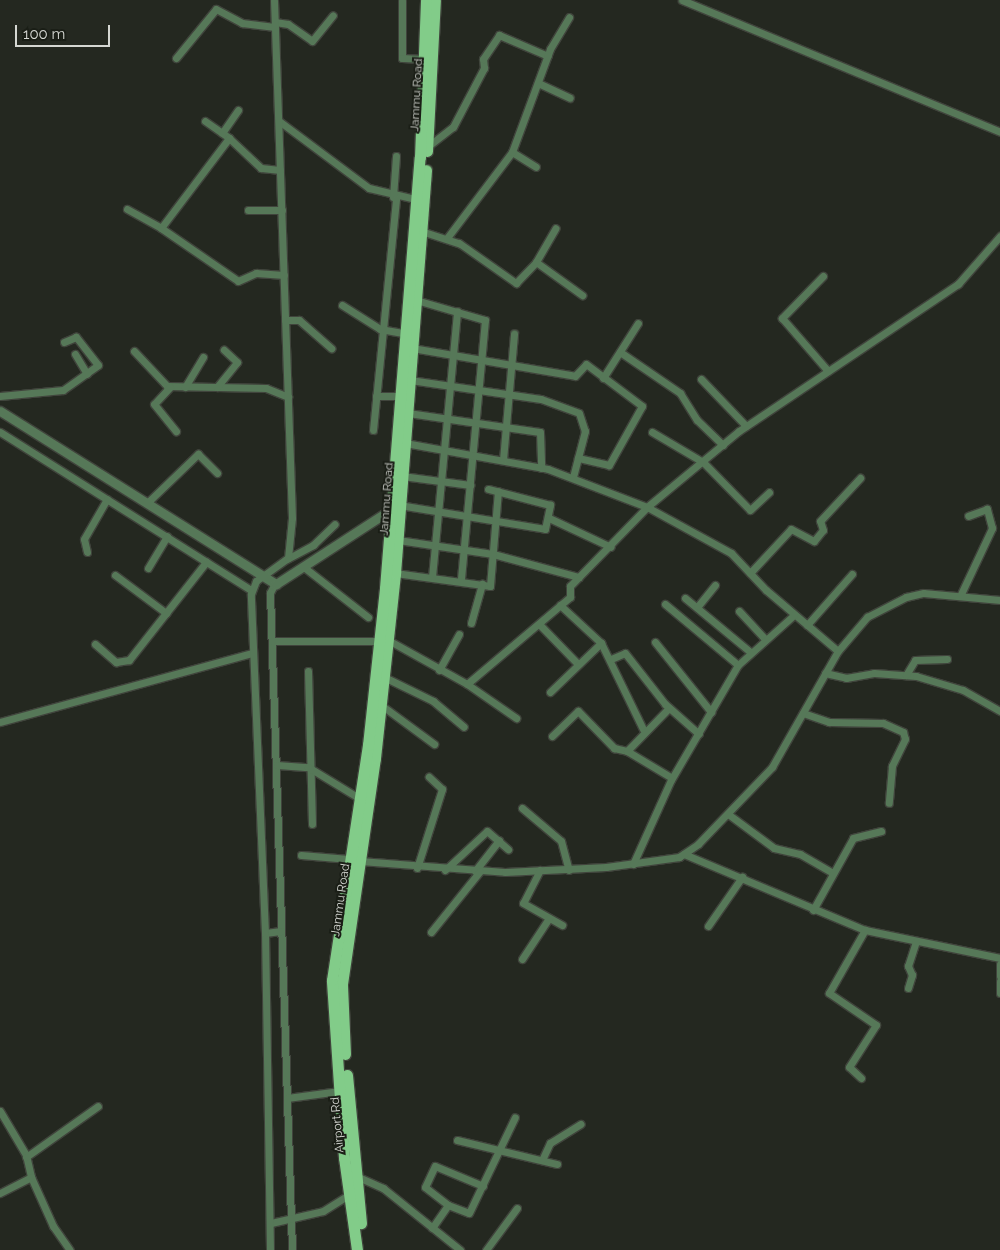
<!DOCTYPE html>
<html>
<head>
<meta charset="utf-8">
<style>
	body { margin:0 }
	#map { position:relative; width:1000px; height:1250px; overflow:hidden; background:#242820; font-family:Raleway,sans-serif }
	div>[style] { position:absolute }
	.roads { filter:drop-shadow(1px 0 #40443c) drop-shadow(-1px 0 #40443c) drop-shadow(0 1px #40443c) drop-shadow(0 -1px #40443c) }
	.minor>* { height:7px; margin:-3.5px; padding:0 3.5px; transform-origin:3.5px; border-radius:3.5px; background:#567858 }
	.tertiary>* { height:9px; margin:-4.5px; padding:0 4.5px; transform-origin:4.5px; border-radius:4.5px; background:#567858 }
	.primary>* { height:11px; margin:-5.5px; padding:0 5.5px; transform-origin:5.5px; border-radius:5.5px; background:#82cc89 }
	span { translate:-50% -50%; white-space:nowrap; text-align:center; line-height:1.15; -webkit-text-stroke:4px #1a1e16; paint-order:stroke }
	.street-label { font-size:12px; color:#d5d7d2 }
	.scale { position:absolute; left:15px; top:25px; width:95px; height:22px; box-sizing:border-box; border:2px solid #d5d7d2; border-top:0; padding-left:6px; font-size:15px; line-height:18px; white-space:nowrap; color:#d5d7d2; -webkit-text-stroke:4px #1a1e16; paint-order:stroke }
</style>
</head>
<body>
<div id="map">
	<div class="roads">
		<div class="minor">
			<i style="left:402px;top:0;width:58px;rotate:90deg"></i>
			<i style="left:402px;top:58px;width:21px;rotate:3deg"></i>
			<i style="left:682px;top:0;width:344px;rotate:22.5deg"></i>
			<i style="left:275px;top:22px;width:13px;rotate:9deg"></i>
			<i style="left:288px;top:24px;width:29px;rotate:35deg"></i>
			<i style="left:312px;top:41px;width:33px;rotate:-51deg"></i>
			<i style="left:176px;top:58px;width:63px;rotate:-50.8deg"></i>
			<i style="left:216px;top:9px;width:30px;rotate:28deg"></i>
			<i style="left:242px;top:23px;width:33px;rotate:7deg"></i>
			<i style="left:538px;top:83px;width:35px;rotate:25deg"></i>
			<i style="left:205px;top:121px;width:29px;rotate:35deg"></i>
			<i style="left:279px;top:121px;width:112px;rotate:36.7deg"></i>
			<i style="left:369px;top:188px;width:47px;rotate:13.4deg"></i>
			<i style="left:222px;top:133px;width:28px;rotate:-55deg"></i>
			<i style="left:427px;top:147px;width:33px;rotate:-38deg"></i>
			<i style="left:453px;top:127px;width:67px;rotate:-62.3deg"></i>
			<i style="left:484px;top:68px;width:9px;rotate:-96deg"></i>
			<i style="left:483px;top:59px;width:29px;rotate:-56deg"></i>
			<i style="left:499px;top:35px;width:53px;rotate:23.2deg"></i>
			<i style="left:512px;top:152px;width:28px;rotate:32deg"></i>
			<i style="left:393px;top:197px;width:41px;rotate:-85.8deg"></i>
			<i style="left:127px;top:209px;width:39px;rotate:29deg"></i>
			<i style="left:161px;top:228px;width:113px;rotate:-52.9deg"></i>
			<i style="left:229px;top:138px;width:44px;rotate:43.2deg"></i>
			<i style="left:261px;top:168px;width:19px;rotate:6deg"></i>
			<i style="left:248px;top:210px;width:34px"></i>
			<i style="left:161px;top:228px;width:93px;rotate:34.5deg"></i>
			<i style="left:238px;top:281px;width:20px;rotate:-24deg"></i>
			<i style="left:256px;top:273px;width:28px;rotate:4deg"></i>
			<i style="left:421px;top:231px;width:40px;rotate:18deg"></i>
			<i style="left:459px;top:243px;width:70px;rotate:35.1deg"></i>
			<i style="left:516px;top:283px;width:29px;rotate:-46deg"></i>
			<i style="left:536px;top:262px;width:39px;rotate:-60deg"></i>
			<i style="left:447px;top:238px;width:108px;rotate:-52.9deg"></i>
			<i style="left:512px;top:152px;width:110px;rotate:-69.7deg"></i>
			<i style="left:550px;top:49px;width:37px;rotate:-59deg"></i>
			<i style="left:536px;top:262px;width:57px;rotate:35.7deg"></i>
			<i style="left:823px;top:276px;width:59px;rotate:134.3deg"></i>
			<i style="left:782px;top:318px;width:70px;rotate:49deg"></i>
			<i style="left:416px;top:300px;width:72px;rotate:16.2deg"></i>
			<i style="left:485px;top:320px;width:262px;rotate:95.3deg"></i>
			<i style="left:342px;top:305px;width:45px;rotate:32.3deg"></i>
			<i style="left:380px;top:329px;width:23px;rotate:10deg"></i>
			<i style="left:285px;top:320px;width:14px"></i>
			<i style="left:299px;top:320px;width:43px;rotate:41.2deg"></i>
			<i style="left:412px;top:348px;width:165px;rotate:9.7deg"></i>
			<i style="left:575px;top:376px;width:16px;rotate:-47deg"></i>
			<i style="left:586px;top:364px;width:70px;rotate:36.9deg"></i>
			<i style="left:642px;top:406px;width:68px;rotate:119.2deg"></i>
			<i style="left:609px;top:465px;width:32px;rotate:-167deg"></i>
			<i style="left:134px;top:351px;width:48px;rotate:46.7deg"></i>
			<i style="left:167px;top:386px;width:99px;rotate:1.2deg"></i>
			<i style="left:266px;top:388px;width:24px;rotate:22deg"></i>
			<i style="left:620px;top:352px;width:73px;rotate:34.3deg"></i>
			<i style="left:680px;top:393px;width:32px;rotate:58deg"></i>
			<i style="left:697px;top:420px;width:36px;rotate:44deg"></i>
			<i style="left:75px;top:354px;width:23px;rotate:59deg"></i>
			<i style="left:603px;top:378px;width:65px;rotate:-57.5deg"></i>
			<i style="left:701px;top:379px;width:65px;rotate:46.2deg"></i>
			<i style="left:410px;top:380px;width:132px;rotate:8.3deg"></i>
			<i style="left:541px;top:399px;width:40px;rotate:20.2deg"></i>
			<i style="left:579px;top:413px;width:19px;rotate:72deg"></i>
			<i style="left:585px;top:431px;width:48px;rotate:104.6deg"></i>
			<i style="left:170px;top:387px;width:23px;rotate:133deg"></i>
			<i style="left:154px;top:404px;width:35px;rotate:51deg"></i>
			<i style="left:185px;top:387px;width:35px;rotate:-59deg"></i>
			<i style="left:217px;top:387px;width:32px;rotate:-51deg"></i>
			<i style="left:237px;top:362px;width:18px;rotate:-137deg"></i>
			<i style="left:0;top:396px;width:63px;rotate:-5.4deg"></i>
			<i style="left:63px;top:390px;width:43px;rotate:-35.5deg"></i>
			<i style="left:98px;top:365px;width:36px;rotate:-128deg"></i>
			<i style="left:76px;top:337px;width:13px;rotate:157deg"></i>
			<i style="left:376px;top:396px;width:23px"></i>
			<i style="left:408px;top:413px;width:133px;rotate:8.2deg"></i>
			<i style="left:540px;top:432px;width:36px;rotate:88deg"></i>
			<i style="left:373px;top:430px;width:233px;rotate:-84.3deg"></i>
			<i style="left:0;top:432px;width:297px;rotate:32.2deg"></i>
			<i style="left:652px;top:432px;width:59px;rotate:30.5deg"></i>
			<i style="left:703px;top:462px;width:67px;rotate:45.6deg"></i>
			<i style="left:750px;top:510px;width:26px;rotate:-43deg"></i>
			<i style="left:405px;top:443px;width:145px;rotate:10.3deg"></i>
			<i style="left:548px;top:469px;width:106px;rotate:21deg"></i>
			<i style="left:647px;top:507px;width:119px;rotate:-39.6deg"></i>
			<i style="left:739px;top:431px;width:264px;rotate:-33.9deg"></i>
			<i style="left:958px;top:284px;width:64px;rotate:-48.8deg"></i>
			<i style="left:503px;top:460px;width:127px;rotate:-85deg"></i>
			<i style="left:402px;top:476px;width:69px;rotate:7.5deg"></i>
			<i style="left:147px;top:503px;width:71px;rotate:-43.9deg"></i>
			<i style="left:198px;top:454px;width:27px;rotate:45deg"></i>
			<i style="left:399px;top:505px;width:148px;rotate:9.3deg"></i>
			<i style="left:545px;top:529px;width:25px;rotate:-78deg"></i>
			<i style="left:550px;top:505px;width:64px;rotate:-165.5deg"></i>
			<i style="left:549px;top:518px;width:68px;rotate:25.1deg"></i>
			<i style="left:398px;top:540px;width:96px;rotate:8.4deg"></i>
			<i style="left:493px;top:554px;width:89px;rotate:15deg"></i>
			<i style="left:87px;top:552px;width:13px;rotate:-103deg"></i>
			<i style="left:84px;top:539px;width:46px;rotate:-60.1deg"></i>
			<i style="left:287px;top:559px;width:30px;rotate:-28deg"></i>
			<i style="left:313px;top:545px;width:30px;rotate:-44deg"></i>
			<i style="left:148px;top:568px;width:37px;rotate:-59deg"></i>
			<i style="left:305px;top:568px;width:80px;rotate:37.9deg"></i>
			<i style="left:395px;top:573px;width:96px;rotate:7.8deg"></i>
			<i style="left:490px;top:586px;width:95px;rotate:-85.2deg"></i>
			<i style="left:750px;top:573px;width:60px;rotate:-47deg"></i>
			<i style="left:791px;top:529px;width:26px;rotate:28deg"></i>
			<i style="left:814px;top:541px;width:14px;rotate:-51deg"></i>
			<i style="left:823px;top:530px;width:9px;rotate:-108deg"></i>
			<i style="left:820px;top:521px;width:59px;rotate:-47.1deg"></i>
			<i style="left:115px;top:575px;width:64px;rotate:36.7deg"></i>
			<i style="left:432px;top:577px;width:267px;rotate:-84.6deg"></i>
			<i style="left:275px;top:583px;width:11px;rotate:117deg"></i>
			<i style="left:270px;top:593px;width:657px;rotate:88.08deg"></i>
			<i style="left:961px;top:594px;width:73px;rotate:-64.8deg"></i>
			<i style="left:992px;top:528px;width:20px;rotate:-105deg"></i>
			<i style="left:987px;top:509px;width:20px;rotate:160deg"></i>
			<i style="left:685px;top:598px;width:83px;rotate:39.6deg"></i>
			<i style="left:665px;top:604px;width:95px;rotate:39.9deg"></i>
			<i style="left:560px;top:605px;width:56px;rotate:42.8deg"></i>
			<i style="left:601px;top:643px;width:96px;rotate:64deg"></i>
			<i style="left:698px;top:606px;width:27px;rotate:-51deg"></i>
			<i style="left:739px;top:611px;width:38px;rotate:47deg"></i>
			<i style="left:471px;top:623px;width:41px;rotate:-74.2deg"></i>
			<i style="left:540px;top:625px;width:53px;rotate:45.8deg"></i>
			<i style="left:807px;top:625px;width:68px;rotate:-48.6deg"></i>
			<i style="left:388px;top:640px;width:90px;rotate:29.1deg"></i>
			<i style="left:467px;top:684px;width:135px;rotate:-40.2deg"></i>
			<i style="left:570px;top:597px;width:11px;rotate:-90deg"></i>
			<i style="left:570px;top:586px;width:110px;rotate:-45.7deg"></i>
			<i style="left:647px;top:507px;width:96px;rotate:28.7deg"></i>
			<i style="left:731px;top:553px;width:51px;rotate:46.6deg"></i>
			<i style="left:766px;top:590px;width:94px;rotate:40.3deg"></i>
			<i style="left:272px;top:641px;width:107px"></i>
			<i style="left:655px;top:642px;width:90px;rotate:51.3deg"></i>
			<i style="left:95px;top:644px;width:28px;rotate:41deg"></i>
			<i style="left:116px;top:662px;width:13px;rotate:-9deg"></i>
			<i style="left:129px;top:660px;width:125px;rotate:-51.8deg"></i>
			<i style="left:611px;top:659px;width:15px;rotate:-23deg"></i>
			<i style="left:625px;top:653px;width:65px;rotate:51.9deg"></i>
			<i style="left:665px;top:704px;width:45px;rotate:41.4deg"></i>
			<i style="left:439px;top:670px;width:41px;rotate:-60.9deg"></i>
			<i style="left:308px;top:671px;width:153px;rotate:88.5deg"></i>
			<i style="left:825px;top:673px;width:22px;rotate:13deg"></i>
			<i style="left:846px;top:678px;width:28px;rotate:-10deg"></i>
			<i style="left:874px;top:673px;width:42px;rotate:4.1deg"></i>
			<i style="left:916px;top:676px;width:49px;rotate:16.6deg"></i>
			<i style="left:963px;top:690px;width:43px;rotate:29.6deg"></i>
			<i style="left:906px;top:675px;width:17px;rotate:-59deg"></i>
			<i style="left:915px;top:660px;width:32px;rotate:-2deg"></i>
			<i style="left:384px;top:677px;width:55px;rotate:26.1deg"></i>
			<i style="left:433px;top:701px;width:40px;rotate:40deg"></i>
			<i style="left:467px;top:684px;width:60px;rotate:34.8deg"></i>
			<i style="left:550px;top:692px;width:71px;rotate:-43.9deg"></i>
			<i style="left:381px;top:705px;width:66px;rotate:36.3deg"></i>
			<i style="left:803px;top:713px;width:28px;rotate:19deg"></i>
			<i style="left:829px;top:722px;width:54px;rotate:1.1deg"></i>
			<i style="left:883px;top:723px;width:22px;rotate:24deg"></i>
			<i style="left:903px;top:732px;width:7px;rotate:74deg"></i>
			<i style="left:905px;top:739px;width:30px;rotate:116deg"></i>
			<i style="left:892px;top:766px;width:37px;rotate:95deg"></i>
			<i style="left:0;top:722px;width:261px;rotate:-15.3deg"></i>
			<i style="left:552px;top:736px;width:36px;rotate:-44deg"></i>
			<i style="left:578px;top:711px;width:52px;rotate:45.8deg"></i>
			<i style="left:614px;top:748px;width:13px;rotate:13deg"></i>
			<i style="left:627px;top:751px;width:52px;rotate:31deg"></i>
			<i style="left:627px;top:751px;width:60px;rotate:-45.7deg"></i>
			<i style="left:277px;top:765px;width:31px;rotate:4deg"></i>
			<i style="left:308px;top:767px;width:60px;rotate:31.3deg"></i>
			<i style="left:522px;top:808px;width:51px;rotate:40.2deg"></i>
			<i style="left:561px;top:841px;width:30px;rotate:75deg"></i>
			<i style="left:728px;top:814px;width:57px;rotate:36.5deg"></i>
			<i style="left:774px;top:848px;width:27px;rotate:13deg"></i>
			<i style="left:800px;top:854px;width:36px;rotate:30deg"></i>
			<i style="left:684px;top:854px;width:196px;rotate:22.8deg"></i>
			<i style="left:865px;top:930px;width:138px;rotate:11.7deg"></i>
			<i style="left:301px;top:855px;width:48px;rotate:4.8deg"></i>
			<i style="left:360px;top:861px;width:145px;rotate:4.3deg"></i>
			<i style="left:505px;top:872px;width:101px;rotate:-2.8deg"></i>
			<i style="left:606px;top:867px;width:74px;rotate:-7.8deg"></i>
			<i style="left:679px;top:857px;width:23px;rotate:-34deg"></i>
			<i style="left:698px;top:844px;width:107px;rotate:-46.1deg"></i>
			<i style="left:772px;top:767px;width:133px;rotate:-60.4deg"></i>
			<i style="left:838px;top:651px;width:45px;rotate:-49.5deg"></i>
			<i style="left:867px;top:617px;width:44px;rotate:-27.1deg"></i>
			<i style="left:906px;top:597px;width:18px;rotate:-13deg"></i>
			<i style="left:924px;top:593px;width:76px;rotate:5.3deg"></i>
			<i style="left:633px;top:864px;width:92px;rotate:-65.7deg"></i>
			<i style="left:671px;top:780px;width:133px;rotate:-59.8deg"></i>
			<i style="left:738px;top:665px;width:75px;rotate:-41.8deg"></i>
			<i style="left:417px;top:868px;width:83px;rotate:-72.4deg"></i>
			<i style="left:442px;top:789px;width:18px;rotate:-137deg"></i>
			<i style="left:445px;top:870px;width:57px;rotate:-42.9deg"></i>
			<i style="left:487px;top:831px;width:28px;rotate:41deg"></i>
			<i style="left:540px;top:870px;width:37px;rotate:117deg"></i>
			<i style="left:523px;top:903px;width:45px;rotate:29.4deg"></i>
			<i style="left:475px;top:871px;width:39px;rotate:-52deg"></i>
			<i style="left:813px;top:910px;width:82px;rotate:-60.9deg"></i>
			<i style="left:853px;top:838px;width:29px;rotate:-14deg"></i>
			<i style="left:708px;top:926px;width:60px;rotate:-55.2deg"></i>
			<i style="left:431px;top:932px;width:78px;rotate:-51.2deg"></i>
			<i style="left:265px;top:933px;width:16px;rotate:-7deg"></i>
			<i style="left:522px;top:959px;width:49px;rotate:-56.6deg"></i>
			<i style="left:1000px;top:964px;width:12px;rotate:90deg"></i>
			<i style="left:1000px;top:981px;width:12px;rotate:90deg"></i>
			<i style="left:908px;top:988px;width:14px;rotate:-73deg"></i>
			<i style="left:912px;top:975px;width:10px;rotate:-114deg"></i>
			<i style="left:908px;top:966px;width:26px;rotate:-72deg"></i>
			<i style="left:861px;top:1078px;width:16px;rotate:-137deg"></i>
			<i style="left:849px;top:1067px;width:50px;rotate:-57.3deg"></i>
			<i style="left:876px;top:1025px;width:57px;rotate:-145.8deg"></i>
			<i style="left:829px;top:993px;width:73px;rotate:-60.3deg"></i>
			<i style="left:287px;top:1098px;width:53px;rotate:-7.5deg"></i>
			<i style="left:0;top:1111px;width:51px;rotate:59.4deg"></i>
			<i style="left:26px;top:1155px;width:23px;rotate:77deg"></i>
			<i style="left:31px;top:1177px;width:54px;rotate:65.8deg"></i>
			<i style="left:53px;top:1226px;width:29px;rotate:55deg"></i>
			<i style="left:457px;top:1140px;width:103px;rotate:13.5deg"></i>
			<i style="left:26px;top:1157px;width:88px;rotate:-35.3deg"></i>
			<i style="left:542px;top:1160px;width:19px;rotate:-65deg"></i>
			<i style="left:550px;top:1143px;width:36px;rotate:-32deg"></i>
			<i style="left:356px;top:1176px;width:30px;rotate:24deg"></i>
			<i style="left:383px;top:1188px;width:99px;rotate:38.8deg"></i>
			<i style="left:0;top:1193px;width:35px;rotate:-27deg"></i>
			<i style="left:448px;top:1205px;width:29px;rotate:-142deg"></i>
			<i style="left:425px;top:1187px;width:23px;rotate:-65deg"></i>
			<i style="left:435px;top:1166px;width:52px;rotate:22.6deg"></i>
			<i style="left:271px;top:1223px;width:53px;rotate:-13deg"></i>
			<i style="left:323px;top:1211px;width:31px;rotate:-32deg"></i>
			<i style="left:432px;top:1228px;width:28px;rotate:-55deg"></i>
			<i style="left:448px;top:1205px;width:22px;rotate:21deg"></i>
			<i style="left:469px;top:1213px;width:106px;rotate:-64.4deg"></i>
			<i style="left:270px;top:1250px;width:317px;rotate:-90.9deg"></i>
			<i style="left:265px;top:933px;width:339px;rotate:-92.4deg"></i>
			<i style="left:251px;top:594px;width:14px;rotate:-69deg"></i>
			<i style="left:256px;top:581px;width:39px;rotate:-36deg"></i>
			<i style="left:288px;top:558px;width:40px;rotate:-84.3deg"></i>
			<i style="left:292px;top:518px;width:518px;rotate:-91.99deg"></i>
			<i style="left:486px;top:1250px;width:52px;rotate:-53.6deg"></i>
		</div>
		<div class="tertiary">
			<i style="left:0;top:411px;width:326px;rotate:32.1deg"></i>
			<i style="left:276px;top:584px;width:143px;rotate:-33deg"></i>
		</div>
		<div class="primary">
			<i style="left:427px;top:151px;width:151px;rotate:-87deg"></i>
			<i style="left:345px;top:1054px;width:70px;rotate:-92.5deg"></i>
			<i style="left:342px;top:984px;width:228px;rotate:-81.7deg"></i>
			<i style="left:375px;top:758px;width:186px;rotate:-83.8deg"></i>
			<i style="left:395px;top:573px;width:404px;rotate:-85.6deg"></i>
			<i style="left:347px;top:1075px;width:149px;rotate:84.6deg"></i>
			<i style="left:357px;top:1250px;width:93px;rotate:-98deg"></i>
			<i style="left:344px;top:1158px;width:178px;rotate:-93.9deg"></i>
			<i style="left:332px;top:980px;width:238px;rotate:-81.3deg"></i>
			<i style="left:368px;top:745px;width:158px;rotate:-83.8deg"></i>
			<i style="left:385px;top:588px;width:432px;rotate:-85.4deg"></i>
			<i style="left:420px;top:157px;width:157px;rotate:-87.8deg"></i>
		</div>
	</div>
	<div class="street-label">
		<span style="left:417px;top:95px;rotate:-87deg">Jammu Road</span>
		<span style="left:387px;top:499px;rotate:-86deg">Jammu Road</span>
		<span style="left:341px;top:900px;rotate:-82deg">Jammu Road</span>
		<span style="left:338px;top:1125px;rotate:-95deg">Airport Rd</span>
	</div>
	<div class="scale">100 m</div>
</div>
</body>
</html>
